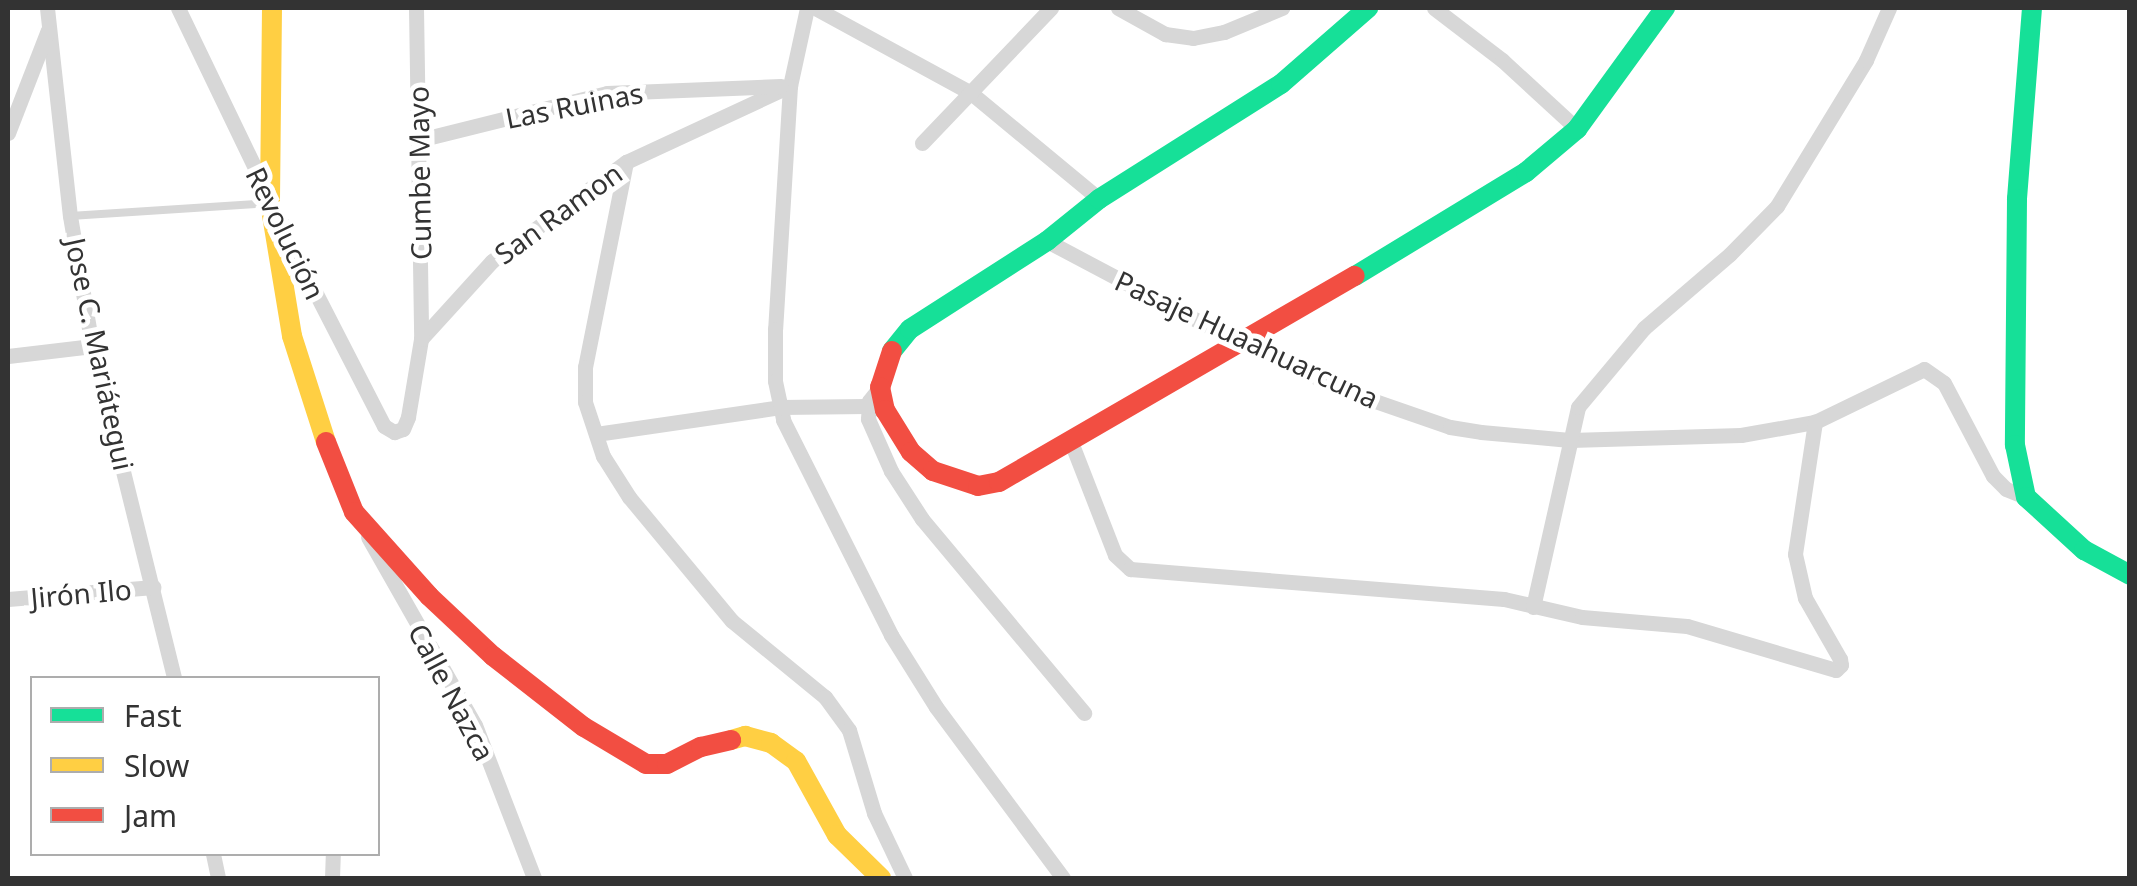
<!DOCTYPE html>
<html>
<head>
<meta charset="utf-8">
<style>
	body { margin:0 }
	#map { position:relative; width:2137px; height:886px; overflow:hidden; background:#fff; font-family:"Noto Sans",sans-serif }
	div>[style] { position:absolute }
	.lane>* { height:8px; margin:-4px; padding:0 4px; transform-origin:4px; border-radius:4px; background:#d7d7d7 }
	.street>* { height:15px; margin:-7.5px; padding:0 7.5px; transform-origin:7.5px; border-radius:7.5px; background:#d7d7d7 }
	.fast>* { height:20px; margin:-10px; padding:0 10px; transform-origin:10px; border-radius:10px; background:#16e098 }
	.slow>* { height:20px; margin:-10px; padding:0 10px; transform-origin:10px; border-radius:10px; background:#ffcf43 }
	.jam>* { height:20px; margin:-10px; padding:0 10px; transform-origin:10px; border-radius:10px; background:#f24e42 }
	span { translate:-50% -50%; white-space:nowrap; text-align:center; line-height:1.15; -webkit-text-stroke:10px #fff; paint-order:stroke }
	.street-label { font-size:28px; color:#333 }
	.frame { position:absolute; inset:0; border:10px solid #333; pointer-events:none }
	.legend { position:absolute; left:30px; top:676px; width:350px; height:180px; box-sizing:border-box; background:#fff; border:2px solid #adadad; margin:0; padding:12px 18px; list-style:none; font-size:30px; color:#333 }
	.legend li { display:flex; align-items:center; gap:20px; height:50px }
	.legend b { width:50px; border:2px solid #adadad }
</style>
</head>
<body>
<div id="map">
	<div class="lane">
		<i style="left:70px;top:216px;width:200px;rotate:-3.7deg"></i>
	</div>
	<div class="street">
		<i style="left:47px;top:8px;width:209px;rotate:83.7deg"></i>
		<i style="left:70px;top:216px;width:132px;rotate:80.4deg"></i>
		<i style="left:92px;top:346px;width:342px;rotate:76.1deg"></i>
		<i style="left:178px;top:8px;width:302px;rotate:64.3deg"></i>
		<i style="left:309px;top:280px;width:164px;rotate:62.8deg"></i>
		<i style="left:384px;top:426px;width:12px;rotate:31deg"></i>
		<i style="left:394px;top:432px;width:9px;rotate:-18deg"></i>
		<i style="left:403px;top:429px;width:13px;rotate:-67deg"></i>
		<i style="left:408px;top:417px;width:79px;rotate:-80.5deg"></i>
		<i style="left:421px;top:339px;width:105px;rotate:-47.7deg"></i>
		<i style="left:492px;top:261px;width:167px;rotate:-36.5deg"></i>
		<i style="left:626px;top:162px;width:181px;rotate:-24.9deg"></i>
		<i style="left:416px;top:8px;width:331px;rotate:89.1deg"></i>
		<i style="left:807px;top:8px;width:80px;rotate:102.3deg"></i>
		<i style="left:790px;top:86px;width:243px;rotate:93.5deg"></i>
		<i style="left:775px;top:329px;width:52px;rotate:90deg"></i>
		<i style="left:775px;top:381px;width:40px;rotate:78deg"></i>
		<i style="left:783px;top:420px;width:241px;rotate:63.3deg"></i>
		<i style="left:891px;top:635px;width:85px;rotate:58deg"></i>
		<i style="left:936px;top:707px;width:213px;rotate:53.4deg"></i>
		<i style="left:815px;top:8px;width:178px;rotate:28.6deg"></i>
		<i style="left:971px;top:93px;width:166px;rotate:39.6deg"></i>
		<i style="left:1118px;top:8px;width:54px;rotate:29deg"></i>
		<i style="left:1165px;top:34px;width:28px;rotate:8deg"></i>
		<i style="left:1193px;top:38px;width:32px;rotate:-11deg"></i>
		<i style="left:1224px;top:32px;width:63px;rotate:-22.5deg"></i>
		<i style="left:1434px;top:8px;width:86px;rotate:37.4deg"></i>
		<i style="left:1502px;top:60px;width:102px;rotate:42.6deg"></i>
		<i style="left:8px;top:133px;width:110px;rotate:-68.8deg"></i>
		<i style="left:419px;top:140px;width:194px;rotate:-14deg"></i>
		<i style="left:607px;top:93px;width:174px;rotate:-2.3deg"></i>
		<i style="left:922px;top:143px;width:187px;rotate:-46.3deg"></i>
		<i style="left:626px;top:162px;width:209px;rotate:101.3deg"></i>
		<i style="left:585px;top:367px;width:35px;rotate:90deg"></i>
		<i style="left:585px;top:402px;width:57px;rotate:71.6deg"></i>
		<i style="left:603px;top:456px;width:49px;rotate:57.6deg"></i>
		<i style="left:629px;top:497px;width:161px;rotate:50.3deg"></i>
		<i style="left:732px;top:621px;width:120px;rotate:39.3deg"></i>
		<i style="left:825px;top:697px;width:41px;rotate:54deg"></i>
		<i style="left:849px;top:730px;width:87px;rotate:73.2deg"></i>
		<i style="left:874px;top:813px;width:72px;rotate:64.5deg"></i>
		<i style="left:1047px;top:241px;width:190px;rotate:27.9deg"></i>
		<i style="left:1215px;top:330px;width:145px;rotate:25deg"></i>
		<i style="left:1346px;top:391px;width:110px;rotate:19.1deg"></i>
		<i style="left:1450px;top:427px;width:31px;rotate:9deg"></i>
		<i style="left:1481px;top:432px;width:89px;rotate:5.1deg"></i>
		<i style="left:1570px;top:440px;width:171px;rotate:-1.7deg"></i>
		<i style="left:1741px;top:435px;width:75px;rotate:-10deg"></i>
		<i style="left:1815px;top:422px;width:121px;rotate:-25.9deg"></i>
		<i style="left:1924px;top:369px;width:24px;rotate:35deg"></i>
		<i style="left:1944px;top:383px;width:105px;rotate:62.2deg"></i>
		<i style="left:1993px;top:476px;width:18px;rotate:45deg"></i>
		<i style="left:2006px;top:489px;width:22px;rotate:22deg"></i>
		<i style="left:8px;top:356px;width:85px;rotate:-6.8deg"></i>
		<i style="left:880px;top:387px;width:18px;rotate:128deg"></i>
		<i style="left:869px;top:401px;width:18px;rotate:93deg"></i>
		<i style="left:868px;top:419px;width:57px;rotate:66.1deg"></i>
		<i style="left:891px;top:471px;width:57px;rotate:57.1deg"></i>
		<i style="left:922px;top:519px;width:253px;rotate:50.1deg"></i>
		<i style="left:596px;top:434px;width:186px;rotate:-8.3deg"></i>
		<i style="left:780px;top:407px;width:87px;rotate:-0.7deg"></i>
		<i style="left:1071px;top:442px;width:121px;rotate:68.7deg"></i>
		<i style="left:1115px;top:555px;width:21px;rotate:43deg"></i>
		<i style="left:1130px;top:569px;width:375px;rotate:4.6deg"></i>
		<i style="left:1504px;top:599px;width:80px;rotate:13deg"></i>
		<i style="left:1582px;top:617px;width:105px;rotate:4.9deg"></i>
		<i style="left:1687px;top:626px;width:155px;rotate:16.5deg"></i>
		<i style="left:1836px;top:670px;width:7px;rotate:-45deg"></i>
		<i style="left:1841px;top:665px;width:6px;rotate:-99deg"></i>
		<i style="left:1840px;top:659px;width:70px;rotate:-119.8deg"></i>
		<i style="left:1805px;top:598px;width:45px;rotate:-102.8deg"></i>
		<i style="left:1795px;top:554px;width:134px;rotate:-81.4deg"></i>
		<i style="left:368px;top:537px;width:216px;rotate:60.4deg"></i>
		<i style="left:475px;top:725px;width:164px;rotate:68.9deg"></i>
		<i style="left:8px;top:599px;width:146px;rotate:-4.7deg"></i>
		<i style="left:1533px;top:607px;width:205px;rotate:-77.3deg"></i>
		<i style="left:1578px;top:407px;width:103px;rotate:-50.1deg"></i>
		<i style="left:1644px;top:328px;width:113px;rotate:-40.7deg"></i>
		<i style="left:1730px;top:254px;width:67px;rotate:-45.6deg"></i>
		<i style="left:1777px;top:206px;width:171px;rotate:-58.6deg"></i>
		<i style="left:1866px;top:60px;width:57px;rotate:-66.1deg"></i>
		<i style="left:213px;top:854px;width:25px;rotate:78deg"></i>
		<i style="left:332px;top:878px;width:24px;rotate:-88deg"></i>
	</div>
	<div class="fast">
		<i style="left:2032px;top:8px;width:192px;rotate:94.5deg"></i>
		<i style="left:2017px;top:199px;width:246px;rotate:90.5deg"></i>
		<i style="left:2015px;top:445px;width:53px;rotate:78.1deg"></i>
		<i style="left:2026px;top:497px;width:79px;rotate:42.4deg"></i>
		<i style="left:2084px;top:550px;width:52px;rotate:28.5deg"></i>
		<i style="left:1355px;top:276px;width:200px;rotate:-31.3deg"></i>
		<i style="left:1526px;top:172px;width:67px;rotate:-40.1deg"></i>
		<i style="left:1577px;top:129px;width:150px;rotate:-54deg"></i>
		<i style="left:892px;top:351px;width:28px;rotate:-51deg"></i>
		<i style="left:910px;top:329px;width:163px;rotate:-32.7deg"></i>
		<i style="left:1047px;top:241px;width:67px;rotate:-38.9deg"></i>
		<i style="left:1099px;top:199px;width:215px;rotate:-32.3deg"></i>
		<i style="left:1281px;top:84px;width:116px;rotate:-41.1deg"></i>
	</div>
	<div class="slow">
		<i style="left:272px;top:8px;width:195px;rotate:90.6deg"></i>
		<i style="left:270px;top:203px;width:135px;rotate:80.6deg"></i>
		<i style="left:292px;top:336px;width:111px;rotate:72.2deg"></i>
		<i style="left:731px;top:740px;width:15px;rotate:-16deg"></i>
		<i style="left:745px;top:736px;width:27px;rotate:15deg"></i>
		<i style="left:771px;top:743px;width:31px;rotate:36deg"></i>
		<i style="left:796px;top:761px;width:85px;rotate:61deg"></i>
		<i style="left:837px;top:835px;width:62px;rotate:44.3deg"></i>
	</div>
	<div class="jam">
		<i style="left:892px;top:351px;width:38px;rotate:108deg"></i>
		<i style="left:880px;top:387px;width:24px;rotate:78deg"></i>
		<i style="left:885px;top:410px;width:49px;rotate:58.2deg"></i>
		<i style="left:911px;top:452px;width:29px;rotate:41deg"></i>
		<i style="left:933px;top:471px;width:47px;rotate:18.4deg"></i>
		<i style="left:978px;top:486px;width:21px;rotate:-11deg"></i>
		<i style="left:999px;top:482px;width:411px;rotate:-30.1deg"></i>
		<i style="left:326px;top:442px;width:75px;rotate:68.2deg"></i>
		<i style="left:354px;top:512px;width:113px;rotate:48.2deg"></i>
		<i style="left:429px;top:596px;width:88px;rotate:43.2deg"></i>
		<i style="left:493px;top:656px;width:115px;rotate:38deg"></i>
		<i style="left:584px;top:727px;width:72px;rotate:30.8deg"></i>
		<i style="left:646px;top:764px;width:21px"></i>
		<i style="left:667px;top:764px;width:38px;rotate:-27deg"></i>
		<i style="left:701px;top:747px;width:31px;rotate:-13deg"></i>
	</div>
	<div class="street-label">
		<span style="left:574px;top:105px;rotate:-11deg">Las Ruinas</span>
		<span style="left:419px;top:173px;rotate:-91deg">Cumbe Mayo</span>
		<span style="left:558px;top:213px;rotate:-36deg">San Ramon</span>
		<span style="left:286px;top:233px;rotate:64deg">Revolución</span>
		<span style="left:1247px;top:339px;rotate:25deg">Pasaje Huaahuarcuna</span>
		<span style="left:100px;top:354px;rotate:78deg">Jose C. Mariátegui</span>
		<span style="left:81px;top:593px;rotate:-5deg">Jirón Ilo</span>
		<span style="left:452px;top:692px;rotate:62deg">Calle Nazca</span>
	</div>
	<div class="frame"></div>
	<ul class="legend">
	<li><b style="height:12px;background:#16e098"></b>Fast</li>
	<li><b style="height:12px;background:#ffcf43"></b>Slow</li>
	<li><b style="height:12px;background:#f24e42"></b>Jam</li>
	</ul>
</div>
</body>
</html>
